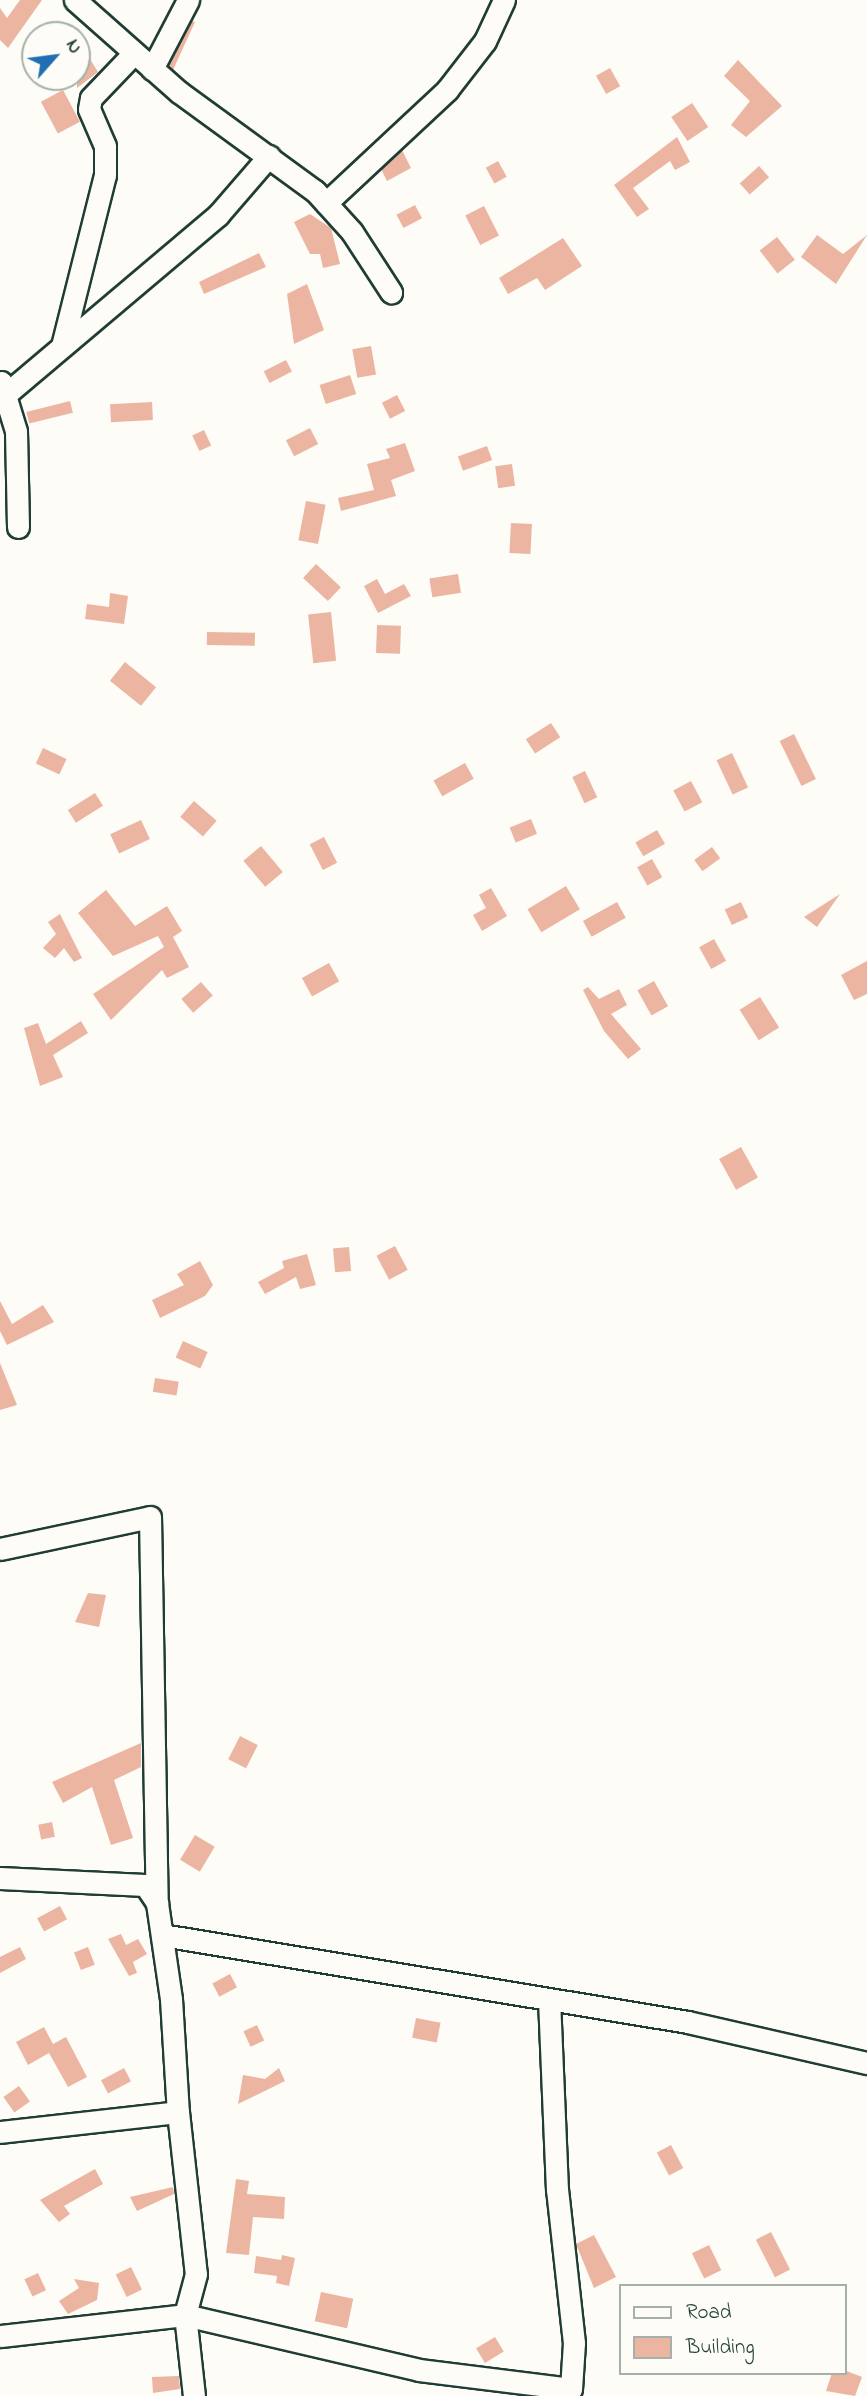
<!DOCTYPE html>
<html>
<head>
<meta charset="utf-8">
<style>
	body { margin:0 }
	#map { position:relative; width:867px; height:2396px; overflow:hidden; background:#fdfcf7; font-family:"Indie Flower",sans-serif }
	div>[style] { position:absolute }
	.building>* { inset:0; background:#ecb5a1; transform-origin:0 0 }
	.roads { filter:drop-shadow(2px 0 #1f3d34) drop-shadow(-2px 0 #1f3d34) drop-shadow(0 2px #1f3d34) drop-shadow(0 -2px #1f3d34) }
	.minor>* { height:21px; margin:-10.5px; padding:0 10.5px; transform-origin:10.5px; border-radius:10.5px; background:#fdfcf7 }
	span { translate:-50% -50%; white-space:nowrap; text-align:center; line-height:1.15; -webkit-text-stroke:6px #fdfcf7; paint-order:stroke }
	.legend { position:absolute; left:619px; top:2284px; width:228px; height:91px; box-sizing:border-box; background:#fdfcf7; border:2px solid #a4b0a9; margin:0; padding:9px 12px; list-style:none; font-size:21px; color:#1f3d34 }
	.legend li { display:flex; align-items:center; gap:14px; height:35px }
	.legend b { width:35px; border:2px solid #a4b0a9 }
	.north { position:absolute; left:21px; top:21px; width:70px; height:70px; box-sizing:border-box; background:#fdfcf7; border:2px solid #a4b0a9; border-radius:50%; rotate:62deg; font-size:19px; font-weight:700; line-height:28px; text-align:center; color:#1f3d34 }
	.north::after { content:''; display:block; margin:auto; width:24px; height:32px; background:#1f6fb2; clip-path:polygon(50% 0,100% 100%,50% 72%,0 100%) }
</style>
</head>
<body>
<div id="map">
	<div class="building">
		<i style="clip-path:polygon(20px 0,42px 0,8px 48px,0 40px,0 8px,7px 18px)"></i>
		<i style="clip-path:polygon(192px 21px,195px 22px,173px 70px,169px 65px)"></i>
		<i style="clip-path:polygon(77px 38px,98px 72px,77px 88px)"></i>
		<i style="clip-path:polygon(738px 60px,782px 106px,746px 137px,731px 125px,750px 101px,724px 76px)"></i>
		<i style="left:610px;top:68px;width:21px;height:16px;rotate:61deg"></i>
		<i style="left:63px;top:90px;width:36px;height:25px;rotate:62deg"></i>
		<i style="left:692px;top:103px;width:29px;height:25px;rotate:56deg"></i>
		<i style="clip-path:polygon(677px 137px,690px 162px,675px 170px,670px 161px,633px 188px,649px 209px,637px 217px,614px 185px)"></i>
		<i style="clip-path:polygon(402px 150px,411px 168px,387px 181px,381px 169px)"></i>
		<i style="left:498px;top:161px;width:18px;height:14px;rotate:61deg"></i>
		<i style="left:759px;top:166px;width:15px;height:26px;rotate:48deg"></i>
		<i style="left:415px;top:205px;width:15px;height:21px;rotate:62deg"></i>
		<i style="left:484px;top:206px;width:33px;height:21px;rotate:63deg"></i>
		<i style="clip-path:polygon(310px 214px,331px 228px,340px 264px,323px 268px,320px 254px,310px 254px,294px 222px)"></i>
		<i style="clip-path:polygon(817px 235px,843px 254px,867px 235px,836px 284px,801px 257px)"></i>
		<i style="left:777px;top:237px;width:29px;height:22px;rotate:52deg"></i>
		<i style="clip-path:polygon(563px 238px,582px 266px,545px 290px,537px 278px,508px 294px,499px 278px)"></i>
		<i style="clip-path:polygon(259px 253px,266px 267px,204px 294px,199px 282px)"></i>
		<i style="clip-path:polygon(307px 284px,324px 330px,294px 344px,287px 294px)"></i>
		<i style="left:371px;top:346px;width:29px;height:19px;rotate:80deg"></i>
		<i style="left:286px;top:360px;width:13px;height:25px;rotate:63deg"></i>
		<i style="left:350px;top:375px;width:20px;height:32px;rotate:72deg"></i>
		<i style="left:397px;top:395px;width:18px;height:17px;rotate:63deg"></i>
		<i style="left:70px;top:401px;width:12px;height:45px;rotate:76deg"></i>
		<i style="left:152px;top:402px;width:18px;height:42px;rotate:87deg"></i>
		<i style="left:310px;top:428px;width:18px;height:27px;rotate:63deg"></i>
		<i style="left:204px;top:430px;width:17px;height:13px;rotate:65deg"></i>
		<i style="clip-path:polygon(405px 443px,415px 471px,391px 480px,396px 496px,341px 511px,338px 498px,374px 490px,367px 464px,390px 458px,386px 449px)"></i>
		<i style="left:487px;top:446px;width:15px;height:31px;rotate:70deg"></i>
		<i style="left:512px;top:464px;width:22px;height:17px;rotate:82deg"></i>
		<i style="left:306px;top:501px;width:20px;height:40px;rotate:11deg"></i>
		<i style="left:511px;top:523px;width:21px;height:30px;rotate:3deg"></i>
		<i style="left:316px;top:564px;width:34px;height:19px;rotate:43deg"></i>
		<i style="left:458px;top:574px;width:19px;height:29px;rotate:81deg"></i>
		<i style="clip-path:polygon(377px 579px,385px 594px,404px 584px,411px 596px,378px 613px,364px 586px)"></i>
		<i style="clip-path:polygon(110px 593px,128px 596px,124px 624px,85px 619px,87px 604px,109px 607px)"></i>
		<i style="left:331px;top:612px;width:49px;height:23px;rotate:84deg"></i>
		<i style="left:377px;top:625px;width:24px;height:28px;rotate:2deg"></i>
		<i style="left:207px;top:632px;width:48px;height:13px;rotate:1deg"></i>
		<i style="left:125px;top:662px;width:40px;height:24px;rotate:39deg"></i>
		<i style="left:551px;top:723px;width:17px;height:30px;rotate:57deg"></i>
		<i style="left:794px;top:734px;width:50px;height:16px;rotate:64deg"></i>
		<i style="left:43px;top:748px;width:26px;height:17px;rotate:25deg"></i>
		<i style="left:732px;top:753px;width:38px;height:17px;rotate:65deg"></i>
		<i style="left:465px;top:763px;width:18px;height:36px;rotate:61deg"></i>
		<i style="left:585px;top:771px;width:29px;height:14px;rotate:65deg"></i>
		<i style="left:691px;top:781px;width:24px;height:20px;rotate:62deg"></i>
		<i style="left:95px;top:793px;width:15px;height:32px;rotate:58deg"></i>
		<i style="left:194px;top:801px;width:30px;height:21px;rotate:41deg"></i>
		<i style="left:531px;top:819px;width:16px;height:23px;rotate:68deg"></i>
		<i style="left:141px;top:820px;width:21px;height:34px;rotate:65deg"></i>
		<i style="left:657px;top:830px;width:16px;height:25px;rotate:60deg"></i>
		<i style="left:324px;top:837px;width:29px;height:16px;rotate:63deg"></i>
		<i style="left:261px;top:846px;width:34px;height:23px;rotate:50deg"></i>
		<i style="left:712px;top:847px;width:14px;height:22px;rotate:54deg"></i>
		<i style="left:652px;top:859px;width:21px;height:17px;rotate:61deg"></i>
		<i style="left:566px;top:886px;width:27px;height:45px;rotate:59deg"></i>
		<i style="clip-path:polygon(491px 888px,507px 916px,482px 931px,473px 915px,486px 908px,479px 895px)"></i>
		<i style="clip-path:polygon(106px 890px,135px 926px,167px 906px,182px 931px,173px 937px,189px 967px,167px 978px,162px 970px,111px 1020px,93px 994px,164px 947px,158px 936px,113px 956px,78px 913px)"></i>
		<i style="clip-path:polygon(840px 894px,817px 927px,804px 917px)"></i>
		<i style="left:617px;top:902px;width:18px;height:39px;rotate:61deg"></i>
		<i style="left:741px;top:902px;width:17px;height:18px;rotate:65deg"></i>
		<i style="clip-path:polygon(60px 914px,82px 958px,74px 962px,64px 948px,55px 958px,43px 948px,56px 934px,48px 922px)"></i>
		<i style="left:714px;top:939px;width:25px;height:17px;rotate:61deg"></i>
		<i style="clip-path:polygon(867px 961px,867px 994px,854px 1000px,841px 975px)"></i>
		<i style="left:329px;top:963px;width:21px;height:31px;rotate:61deg"></i>
		<i style="left:654px;top:981px;width:29px;height:19px;rotate:61deg"></i>
		<i style="left:201px;top:982px;width:18px;height:26px;rotate:49deg"></i>
		<i style="clip-path:polygon(588px 987px,599px 999px,619px 989px,627px 1005px,611px 1014px,641px 1049px,628px 1059px,604px 1031px,583px 990px)"></i>
		<i style="left:760px;top:997px;width:36px;height:24px;rotate:58deg"></i>
		<i style="clip-path:polygon(81px 1021px,88px 1033px,53px 1055px,63px 1077px,40px 1086px,24px 1028px,38px 1023px,46px 1044px)"></i>
		<i style="left:741px;top:1147px;width:35px;height:25px;rotate:61deg"></i>
		<i style="left:395px;top:1246px;width:27px;height:21px;rotate:62deg"></i>
		<i style="left:349px;top:1247px;width:24px;height:16px;rotate:85deg"></i>
		<i style="clip-path:polygon(307px 1254px,316px 1285px,300px 1289px,296px 1277px,265px 1294px,258px 1282px,284px 1268px,282px 1261px)"></i>
		<i style="clip-path:polygon(200px 1261px,213px 1285px,205px 1296px,160px 1318px,152px 1300px,184px 1285px,177px 1274px)"></i>
		<i style="clip-path:polygon(0 1301px,12px 1324px,43px 1305px,54px 1322px,7px 1345px,0 1331px)"></i>
		<i style="left:183px;top:1341px;width:27px;height:18px;rotate:24deg"></i>
		<i style="clip-path:polygon(0 1363px,17px 1405px,0 1410px)"></i>
		<i style="left:155px;top:1378px;width:24px;height:14px;rotate:9deg"></i>
		<i style="clip-path:polygon(88px 1593px,106px 1595px,99px 1627px,75px 1622px)"></i>
		<i style="left:240px;top:1736px;width:20px;height:26px;rotate:27deg"></i>
		<i style="clip-path:polygon(141px 1743px,141px 1767px,114px 1780px,133px 1838px,111px 1845px,92px 1787px,63px 1803px,52px 1782px)"></i>
		<i style="left:52px;top:1822px;width:15px;height:14px;rotate:79deg"></i>
		<i style="left:195px;top:1835px;width:23px;height:29px;rotate:31deg"></i>
		<i style="left:60px;top:1906px;width:15px;height:26px;rotate:62deg"></i>
		<i style="clip-path:polygon(121px 1934px,126px 1945px,138px 1939px,147px 1954px,133px 1962px,137px 1973px,129px 1976px,108px 1939px)"></i>
		<i style="clip-path:polygon(20px 1947px,26px 1959px,0 1973px,0 1957px)"></i>
		<i style="left:88px;top:1947px;width:19px;height:15px;rotate:69deg"></i>
		<i style="left:230px;top:1974px;width:15px;height:20px;rotate:62deg"></i>
		<i style="left:416px;top:2018px;width:25px;height:20px;rotate:11deg"></i>
		<i style="left:257px;top:2025px;width:17px;height:15px;rotate:65deg"></i>
		<i style="clip-path:polygon(44px 2027px,53px 2044px,66px 2037px,87px 2077px,68px 2087px,49px 2053px,28px 2065px,16px 2042px)"></i>
		<i style="left:124px;top:2068px;width:15px;height:26px;rotate:62deg"></i>
		<i style="clip-path:polygon(279px 2068px,285px 2081px,238px 2104px,243px 2075px,265px 2079px)"></i>
		<i style="left:19px;top:2086px;width:19px;height:19px;rotate:55deg"></i>
		<i style="left:671px;top:2145px;width:26px;height:16px;rotate:62deg"></i>
		<i style="clip-path:polygon(95px 2169px,103px 2184px,64px 2206px,70px 2214px,59px 2222px,40px 2200px)"></i>
		<i style="clip-path:polygon(236px 2179px,249px 2181px,247px 2194px,285px 2197px,284px 2219px,253px 2217px,249px 2255px,226px 2253px)"></i>
		<i style="clip-path:polygon(173px 2187px,174px 2194px,137px 2211px,130px 2197px)"></i>
		<i style="left:771px;top:2232px;width:42px;height:17px;rotate:63deg"></i>
		<i style="clip-path:polygon(594px 2235px,616px 2277px,594px 2288px,576px 2244px)"></i>
		<i style="left:709px;top:2245px;width:28px;height:19px;rotate:64deg"></i>
		<i style="clip-path:polygon(282px 2255px,295px 2258px,289px 2286px,276px 2283px,277px 2276px,254px 2273px,256px 2256px,281px 2260px)"></i>
		<i style="left:131px;top:2267px;width:25px;height:17px;rotate:64deg"></i>
		<i style="left:38px;top:2273px;width:19px;height:15px;rotate:65deg"></i>
		<i style="clip-path:polygon(74px 2279px,99px 2283px,97px 2300px,68px 2314px,59px 2301px,79px 2288px)"></i>
		<i style="left:321px;top:2292px;width:33px;height:30px;rotate:12deg"></i>
		<i style="left:495px;top:2337px;width:17px;height:22px;rotate:59deg"></i>
		<i style="clip-path:polygon(844px 2370px,862px 2377px,855px 2396px,826px 2391px,832px 2373px)"></i>
		<i style="clip-path:polygon(179px 2376px,180px 2389px,153px 2393px,152px 2377px)"></i>
	</div>
	<div class="roads">
		<div class="minor">
			<i style="left:75px;top:0;width:139px;rotate:41.5deg"></i>
			<i style="left:179px;top:92px;width:168px;rotate:36.1deg"></i>
			<i style="left:315px;top:191px;width:55px;rotate:47.9deg"></i>
			<i style="left:352px;top:232px;width:72px;rotate:57deg"></i>
			<i style="left:152px;top:69px;width:78px;rotate:-62.4deg"></i>
			<i style="left:326px;top:203px;width:166px;rotate:-43deg"></i>
			<i style="left:447px;top:90px;width:62px;rotate:-52.2deg"></i>
			<i style="left:485px;top:41px;width:45px;rotate:-65.1deg"></i>
			<i style="left:62px;top:346px;width:176px;rotate:-75.9deg"></i>
			<i style="left:105px;top:175px;width:29px;rotate:-90deg"></i>
			<i style="left:105px;top:146px;width:40px;rotate:-113.4deg"></i>
			<i style="left:89px;top:109px;width:11px;rotate:-80deg"></i>
			<i style="left:91px;top:98px;width:62px;rotate:-46.3deg"></i>
			<i style="left:1px;top:382px;width:51px;rotate:73deg"></i>
			<i style="left:16px;top:431px;width:96px;rotate:88.8deg"></i>
			<i style="left:5px;top:395px;width:279px;rotate:-40.2deg"></i>
			<i style="left:218px;top:215px;width:78px;rotate:-49.2deg"></i>
			<i style="left:0;top:1549px;width:153px;rotate:-12deg"></i>
			<i style="left:150px;top:1517px;width:386px;rotate:89deg"></i>
			<i style="left:0;top:1878px;width:145px;rotate:2.8deg"></i>
			<i style="left:145px;top:1885px;width:22px;rotate:56deg"></i>
			<i style="left:157px;top:1903px;width:97px;rotate:81.7deg"></i>
			<i style="left:171px;top:1999px;width:113px;rotate:86.5deg"></i>
			<i style="left:162px;top:1935px;width:533px;rotate:9.39deg"></i>
			<i style="left:688px;top:2022px;width:184px;rotate:12.9deg"></i>
			<i style="left:0;top:2132px;width:179px;rotate:-6.4deg"></i>
			<i style="left:178px;top:2112px;width:163px;rotate:83.7deg"></i>
			<i style="left:196px;top:2274px;width:42px;rotate:105deg"></i>
			<i style="left:185px;top:2315px;width:186px;rotate:173.5deg"></i>
			<i style="left:194px;top:2396px;width:81px;rotate:-96.3deg"></i>
			<i style="left:185px;top:2315px;width:240px;rotate:13.2deg"></i>
			<i style="left:419px;top:2370px;width:153px;rotate:7.1deg"></i>
			<i style="left:571px;top:2389px;width:46px;rotate:-86.3deg"></i>
			<i style="left:574px;top:2343px;width:154px;rotate:-96.3deg"></i>
			<i style="left:557px;top:2190px;width:189px;rotate:-92.4deg"></i>
		</div>
	</div>
	<ul class="legend">
	<li><b style="height:9px;background:#fdfcf7"></b>Road</li>
	<li><b style="height:19px;background:#ecb5a1"></b>Building</li>
	</ul>
	<div class="north">N</div>
</div>
</body>
</html>
